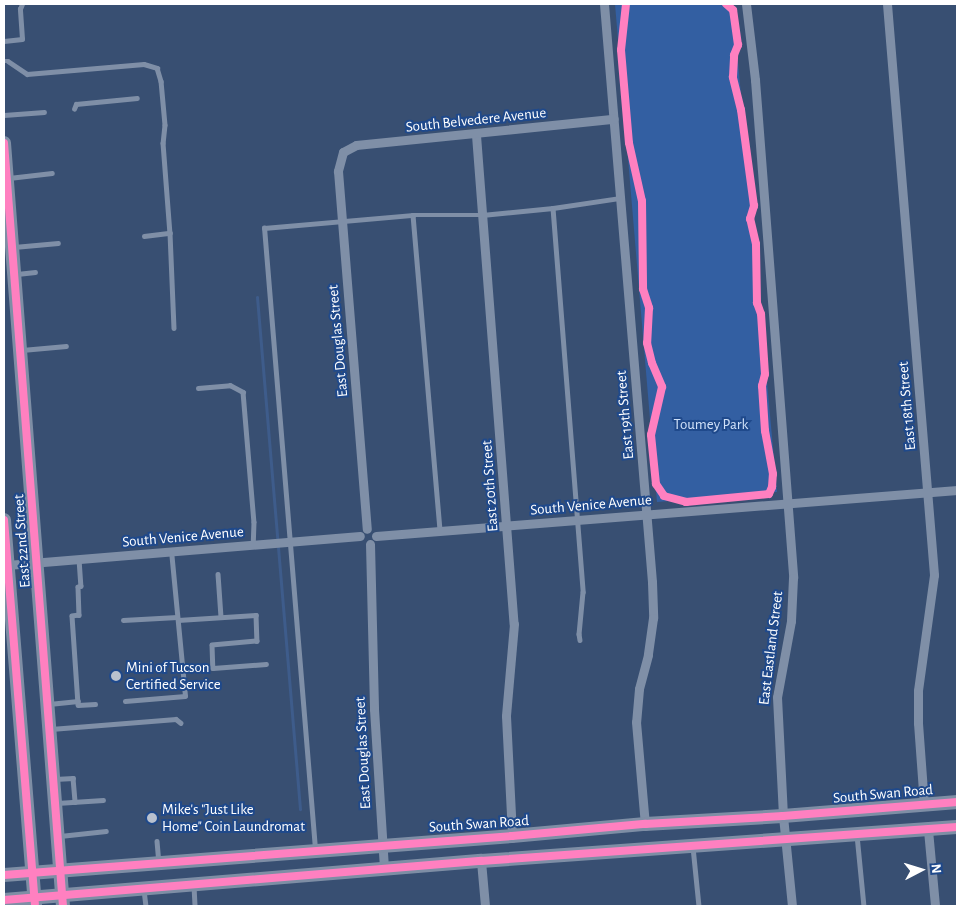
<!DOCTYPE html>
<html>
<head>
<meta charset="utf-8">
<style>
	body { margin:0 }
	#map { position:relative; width:961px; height:910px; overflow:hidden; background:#384f72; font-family:"Alegreya Sans",sans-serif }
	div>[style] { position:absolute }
	.green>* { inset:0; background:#335fa2 }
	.stream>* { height:3px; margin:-1.5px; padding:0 1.5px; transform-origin:1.5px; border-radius:1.5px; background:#3e5c8b }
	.service>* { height:4.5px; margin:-2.25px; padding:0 2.25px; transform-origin:2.25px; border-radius:2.25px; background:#7f8fa7 }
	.minor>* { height:9px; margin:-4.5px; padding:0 4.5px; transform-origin:4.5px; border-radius:4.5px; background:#7f8fa7 }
	.primary>* { height:14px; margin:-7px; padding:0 7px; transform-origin:7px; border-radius:7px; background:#7e8ea5 }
	.cycleway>* { height:8px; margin:-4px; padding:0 4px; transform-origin:4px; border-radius:4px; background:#ff80c0 }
	.dots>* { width:14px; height:14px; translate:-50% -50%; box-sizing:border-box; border:2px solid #1f498b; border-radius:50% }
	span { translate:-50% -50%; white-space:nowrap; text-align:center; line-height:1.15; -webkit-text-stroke:4px #1f498b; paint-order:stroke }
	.street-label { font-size:15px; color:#fff }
	.park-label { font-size:15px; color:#d0e1f9 }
	.poi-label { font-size:15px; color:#fff }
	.left { translate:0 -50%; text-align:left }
	.frame { position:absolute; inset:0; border:5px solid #fff; pointer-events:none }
	.north { position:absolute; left:896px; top:845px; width:50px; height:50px; -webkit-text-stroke:4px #1f498b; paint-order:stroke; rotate:85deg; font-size:14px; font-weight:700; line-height:20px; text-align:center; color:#fff }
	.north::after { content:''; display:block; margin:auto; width:18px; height:22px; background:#fff; clip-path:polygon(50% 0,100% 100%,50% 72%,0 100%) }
</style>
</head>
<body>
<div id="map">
	<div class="green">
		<i style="clip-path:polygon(615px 4px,732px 4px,733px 7px,777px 492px,657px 502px)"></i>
	</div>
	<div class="stream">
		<i style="left:257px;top:297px;width:514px;rotate:85.2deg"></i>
	</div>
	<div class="service">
		<i style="left:4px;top:41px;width:18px;rotate:-6deg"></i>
		<i style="left:22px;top:39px;width:30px;rotate:-94deg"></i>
		<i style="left:20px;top:9px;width:5px;rotate:-68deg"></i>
		<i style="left:4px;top:61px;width:4px"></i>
		<i style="left:8px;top:61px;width:23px;rotate:34deg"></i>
		<i style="left:27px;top:74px;width:117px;rotate:-4.9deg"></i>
		<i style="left:144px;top:64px;width:14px;rotate:17deg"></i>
		<i style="left:157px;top:68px;width:14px;rotate:73deg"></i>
		<i style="left:161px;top:81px;width:44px;rotate:84.8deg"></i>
		<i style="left:165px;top:125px;width:18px;rotate:96deg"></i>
		<i style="left:163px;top:143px;width:90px;rotate:85.6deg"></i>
		<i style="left:74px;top:109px;width:5px;rotate:-68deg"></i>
		<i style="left:76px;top:104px;width:61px;rotate:-5.6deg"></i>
		<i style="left:4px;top:115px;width:40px;rotate:-4.3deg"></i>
		<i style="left:9px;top:178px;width:43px;rotate:-6.6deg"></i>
		<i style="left:553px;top:208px;width:385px;rotate:85.5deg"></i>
		<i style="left:583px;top:592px;width:42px;rotate:95.4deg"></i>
		<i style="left:579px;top:634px;width:6px;rotate:81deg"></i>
		<i style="left:413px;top:215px;width:316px;rotate:85.1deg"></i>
		<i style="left:144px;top:236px;width:26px;rotate:-7deg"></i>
		<i style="left:170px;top:233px;width:95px;rotate:87.6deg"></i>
		<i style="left:14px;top:247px;width:44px;rotate:-5.2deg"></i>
		<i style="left:17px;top:274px;width:18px;rotate:-6deg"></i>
		<i style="left:22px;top:350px;width:44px;rotate:-5.2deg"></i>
		<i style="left:198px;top:388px;width:32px;rotate:-5deg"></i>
		<i style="left:230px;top:385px;width:15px;rotate:28deg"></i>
		<i style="left:243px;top:392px;width:130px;rotate:85.2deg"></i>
		<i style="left:254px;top:522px;width:23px;rotate:92deg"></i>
		<i style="left:79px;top:559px;width:27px;rotate:86deg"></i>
		<i style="left:81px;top:586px;width:3px;rotate:162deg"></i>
		<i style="left:78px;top:587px;width:28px;rotate:88deg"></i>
		<i style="left:79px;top:615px;width:7px;rotate:172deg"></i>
		<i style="left:72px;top:616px;width:89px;rotate:86.1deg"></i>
		<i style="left:78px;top:705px;width:17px;rotate:-3deg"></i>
		<i style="left:218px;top:574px;width:43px;rotate:86deg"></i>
		<i style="left:123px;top:620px;width:54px;rotate:-3.2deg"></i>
		<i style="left:178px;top:620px;width:78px;rotate:-3.7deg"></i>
		<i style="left:256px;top:615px;width:26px;rotate:88deg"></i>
		<i style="left:257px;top:641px;width:45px;rotate:174.9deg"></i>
		<i style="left:212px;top:645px;width:23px;rotate:88deg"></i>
		<i style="left:213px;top:668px;width:53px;rotate:-4.3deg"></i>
		<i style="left:125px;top:701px;width:60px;rotate:-4.8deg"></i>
		<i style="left:185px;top:696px;width:146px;rotate:-95.5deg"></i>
		<i style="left:49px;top:704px;width:29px;rotate:-6deg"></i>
		<i style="left:51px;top:729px;width:125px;rotate:-4.6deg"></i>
		<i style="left:176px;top:719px;width:6px;rotate:39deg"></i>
		<i style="left:55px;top:779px;width:18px;rotate:-3deg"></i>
		<i style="left:73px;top:778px;width:24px;rotate:85deg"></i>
		<i style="left:57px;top:803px;width:46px;rotate:-3.7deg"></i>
		<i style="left:857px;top:835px;width:71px;rotate:84.4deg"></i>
		<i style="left:60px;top:836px;width:46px;rotate:-6.2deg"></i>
		<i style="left:157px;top:841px;width:21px;rotate:85deg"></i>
		<i style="left:693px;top:847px;width:59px;rotate:84.2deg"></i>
		<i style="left:315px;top:849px;width:623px;rotate:-94.69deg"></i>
		<i style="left:264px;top:228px;width:150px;rotate:-5deg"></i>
		<i style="left:413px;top:215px;width:69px"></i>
		<i style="left:482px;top:215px;width:71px;rotate:-5.6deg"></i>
		<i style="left:553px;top:208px;width:68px;rotate:-8.5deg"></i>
		<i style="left:194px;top:886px;width:20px;rotate:87deg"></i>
		<i style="left:144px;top:890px;width:16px;rotate:83deg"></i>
	</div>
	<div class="minor">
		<i style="left:604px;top:4px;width:580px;rotate:85.25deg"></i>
		<i style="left:652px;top:582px;width:36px;rotate:88deg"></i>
		<i style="left:653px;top:618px;width:37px;rotate:98deg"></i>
		<i style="left:648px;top:655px;width:35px;rotate:105deg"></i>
		<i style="left:639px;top:689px;width:33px;rotate:95deg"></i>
		<i style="left:636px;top:722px;width:102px;rotate:85deg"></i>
		<i style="left:746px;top:4px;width:77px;rotate:83.2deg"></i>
		<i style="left:755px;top:80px;width:499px;rotate:85.6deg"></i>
		<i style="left:793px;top:578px;width:43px;rotate:92.7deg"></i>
		<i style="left:791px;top:621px;width:77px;rotate:100.4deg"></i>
		<i style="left:777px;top:697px;width:119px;rotate:87.1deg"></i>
		<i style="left:783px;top:816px;width:90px;rotate:84.3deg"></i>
		<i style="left:887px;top:4px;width:573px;rotate:85.29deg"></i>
		<i style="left:934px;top:575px;width:117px;rotate:97.9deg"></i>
		<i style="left:918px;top:691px;width:32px;rotate:90deg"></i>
		<i style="left:918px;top:723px;width:82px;rotate:85.8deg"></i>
		<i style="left:476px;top:135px;width:490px;rotate:85.6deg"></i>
		<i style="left:514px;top:624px;width:92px;rotate:95deg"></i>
		<i style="left:506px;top:716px;width:120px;rotate:87.1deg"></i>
		<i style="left:343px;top:152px;width:20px;rotate:105deg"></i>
		<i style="left:338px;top:171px;width:359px;rotate:85.4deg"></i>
		<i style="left:343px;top:152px;width:15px;rotate:-28deg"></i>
		<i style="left:356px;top:145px;width:259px;rotate:-5.8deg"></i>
		<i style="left:376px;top:536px;width:583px;rotate:-4.53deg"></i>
		<i style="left:370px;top:544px;width:165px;rotate:88.6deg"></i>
		<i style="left:374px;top:709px;width:160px;rotate:86.4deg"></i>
		<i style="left:7px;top:565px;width:354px;rotate:-4.7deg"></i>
		<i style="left:928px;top:830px;width:76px;rotate:84.7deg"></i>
		<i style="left:481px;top:861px;width:45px;rotate:84.9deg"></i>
	</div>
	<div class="primary">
		<i style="left:4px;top:143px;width:765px;rotate:85.58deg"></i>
		<i style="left:4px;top:520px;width:387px;rotate:85.4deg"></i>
		<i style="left:4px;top:875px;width:509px;rotate:-4.39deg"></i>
		<i style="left:512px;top:836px;width:134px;rotate:-5.2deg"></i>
		<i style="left:645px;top:824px;width:138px;rotate:-3.3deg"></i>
		<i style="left:783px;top:816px;width:175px;rotate:-4.6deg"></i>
		<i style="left:4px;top:900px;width:479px;rotate:-4.7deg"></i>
		<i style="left:481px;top:861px;width:477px;rotate:-4.1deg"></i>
	</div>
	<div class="cycleway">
		<i style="left:626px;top:4px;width:46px;rotate:96.2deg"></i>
		<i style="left:621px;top:50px;width:93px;rotate:85.1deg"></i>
		<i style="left:629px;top:143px;width:59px;rotate:77.4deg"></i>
		<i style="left:642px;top:201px;width:88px;rotate:89.3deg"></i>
		<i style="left:643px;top:289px;width:20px;rotate:72deg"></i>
		<i style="left:649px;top:308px;width:35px;rotate:93deg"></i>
		<i style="left:647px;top:343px;width:21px;rotate:76deg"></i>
		<i style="left:652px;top:363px;width:26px;rotate:67deg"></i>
		<i style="left:662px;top:387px;width:49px;rotate:102.9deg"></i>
		<i style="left:651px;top:435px;width:49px;rotate:84.2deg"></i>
		<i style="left:656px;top:484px;width:14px;rotate:56deg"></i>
		<i style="left:664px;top:496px;width:23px;rotate:15deg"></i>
		<i style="left:686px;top:502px;width:83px;rotate:-5.5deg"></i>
		<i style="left:769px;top:494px;width:8px;rotate:-67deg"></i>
		<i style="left:772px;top:487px;width:13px;rotate:-86deg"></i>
		<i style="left:773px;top:474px;width:44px;rotate:-100.5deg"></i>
		<i style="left:765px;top:431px;width:45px;rotate:-93.8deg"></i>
		<i style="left:762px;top:386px;width:12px;rotate:-76deg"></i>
		<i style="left:765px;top:374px;width:60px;rotate:-93.8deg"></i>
		<i style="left:761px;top:314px;width:12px;rotate:-110deg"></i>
		<i style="left:757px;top:303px;width:59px;rotate:-91deg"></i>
		<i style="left:756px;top:244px;width:26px;rotate:-103deg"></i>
		<i style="left:750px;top:219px;width:14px;rotate:-73deg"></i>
		<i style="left:754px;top:206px;width:97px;rotate:-97.7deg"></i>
		<i style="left:741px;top:110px;width:34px;rotate:-104deg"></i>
		<i style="left:733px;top:77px;width:22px;rotate:-87deg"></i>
		<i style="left:734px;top:55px;width:11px;rotate:-68deg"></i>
		<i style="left:738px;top:45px;width:35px;rotate:-98deg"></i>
		<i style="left:733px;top:10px;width:9px;rotate:-139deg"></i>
		<i style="left:4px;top:143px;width:765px;rotate:85.58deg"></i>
		<i style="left:4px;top:520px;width:385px;rotate:85.4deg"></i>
		<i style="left:4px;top:875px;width:509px;rotate:-4.39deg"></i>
		<i style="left:512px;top:836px;width:134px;rotate:-5.2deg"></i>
		<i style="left:645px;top:824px;width:138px;rotate:-3.3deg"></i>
		<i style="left:783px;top:816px;width:175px;rotate:-4.6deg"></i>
		<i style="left:4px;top:900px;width:479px;rotate:-4.7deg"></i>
		<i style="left:481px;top:861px;width:477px;rotate:-4.1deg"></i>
	</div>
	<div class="dots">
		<i style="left:116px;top:676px;background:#b9c1ce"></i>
		<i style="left:152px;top:818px;background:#b9c1ce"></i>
	</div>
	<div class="street-label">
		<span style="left:476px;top:120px;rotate:-6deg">South Belvedere Avenue</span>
		<span style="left:338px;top:341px;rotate:-95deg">East Douglas Street</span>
		<span style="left:907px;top:406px;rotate:-95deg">East 18th Street</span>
		<span style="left:625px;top:415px;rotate:-95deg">East 19th Street</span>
		<span style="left:490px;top:486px;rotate:-94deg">East 20th Street</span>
		<span style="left:591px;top:505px;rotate:-5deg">South Venice Avenue</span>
		<span style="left:183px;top:537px;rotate:-5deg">South Venice Avenue</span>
		<span style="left:22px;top:541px;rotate:-94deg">East 22nd Street</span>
		<span style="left:771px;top:648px;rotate:-83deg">East Eastland Street</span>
		<span style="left:363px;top:753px;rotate:-93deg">East Douglas Street</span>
		<span style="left:883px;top:794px;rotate:-5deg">South Swan Road</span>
		<span style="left:479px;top:824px;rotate:-4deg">South Swan Road</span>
	</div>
	<div class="park-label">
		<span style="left:711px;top:425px">Toumey Park</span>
	</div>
	<div class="poi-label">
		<span class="left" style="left:126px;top:676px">Mini of Tucson<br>Certified Service</span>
		<span class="left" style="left:162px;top:818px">Mike's "Just Like<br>Home" Coin Laundromat</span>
	</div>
	<div class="frame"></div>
	<div class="north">N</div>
</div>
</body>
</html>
